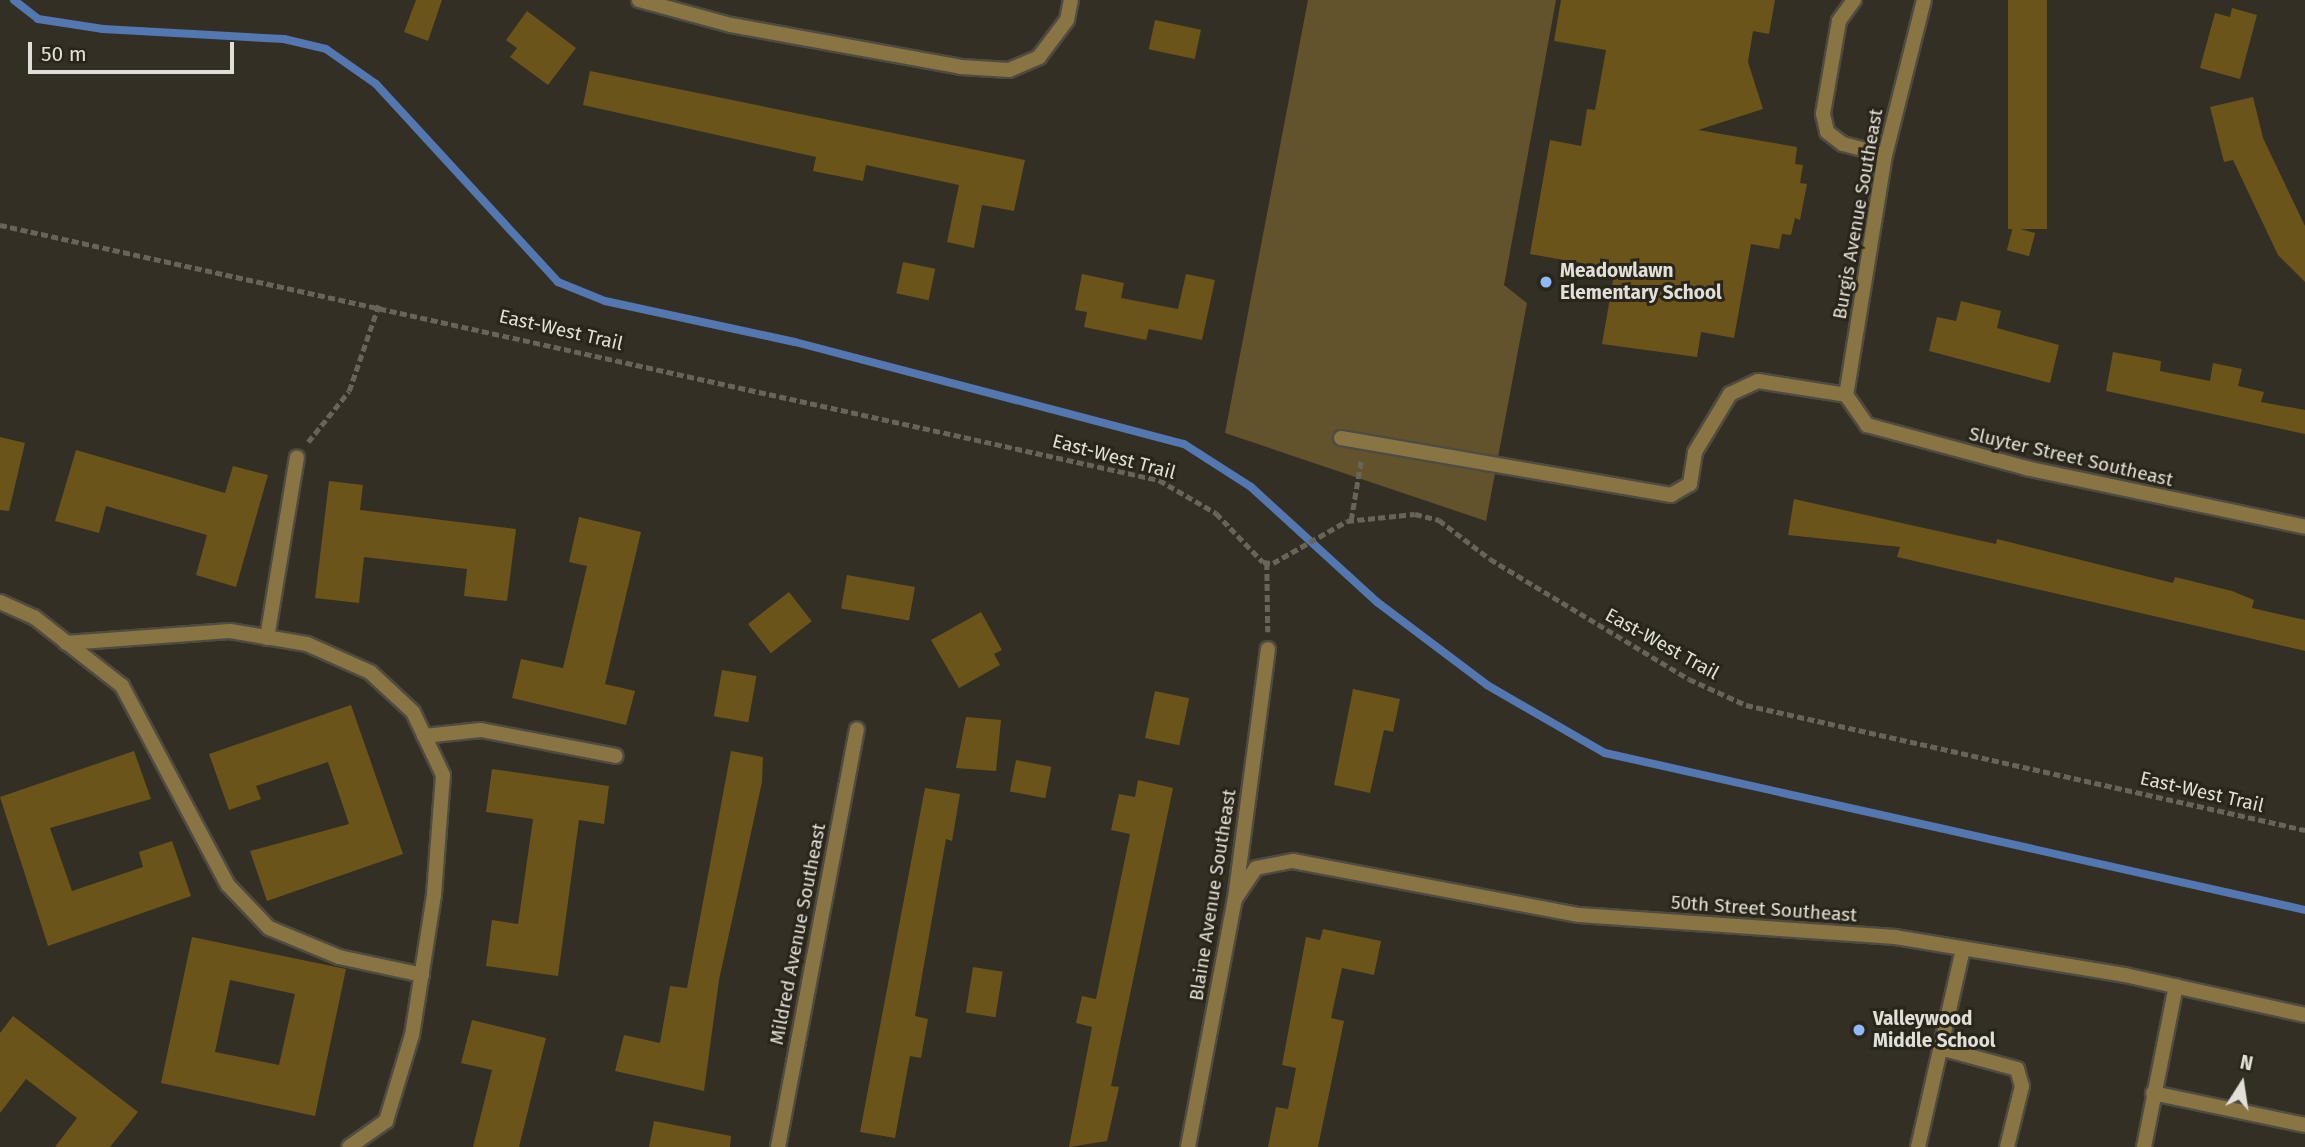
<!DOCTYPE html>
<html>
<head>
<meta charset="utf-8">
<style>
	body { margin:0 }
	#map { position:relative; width:2305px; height:1147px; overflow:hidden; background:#342f24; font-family:"Fira Sans",sans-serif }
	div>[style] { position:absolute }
	.green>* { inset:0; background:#63532c }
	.stream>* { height:8px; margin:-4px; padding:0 4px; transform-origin:4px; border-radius:4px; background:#5277b1 }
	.building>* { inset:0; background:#6a541a; transform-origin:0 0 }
	.path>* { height:4.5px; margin-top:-2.25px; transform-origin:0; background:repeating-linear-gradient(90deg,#68645a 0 7px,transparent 0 10.5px) }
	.roads { filter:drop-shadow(2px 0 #504b41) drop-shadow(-2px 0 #504b41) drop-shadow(0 2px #504b41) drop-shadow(0 -2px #504b41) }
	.lane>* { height:14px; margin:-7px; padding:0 7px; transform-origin:7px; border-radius:7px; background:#897544 }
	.street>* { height:14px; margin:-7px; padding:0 7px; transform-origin:7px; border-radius:7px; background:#897544 }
	.dots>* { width:19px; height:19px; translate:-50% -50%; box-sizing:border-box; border:4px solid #2a251a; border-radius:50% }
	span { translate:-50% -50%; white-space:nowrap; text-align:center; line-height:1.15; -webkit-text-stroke:6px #2a251a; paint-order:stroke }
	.street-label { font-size:19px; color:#e2dfd8 }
	.poi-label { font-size:19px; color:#e2dfd8; font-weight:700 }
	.left { translate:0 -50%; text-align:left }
	.north { position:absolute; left:2207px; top:1049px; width:70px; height:70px; -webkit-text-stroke:5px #2a251a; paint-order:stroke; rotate:12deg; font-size:19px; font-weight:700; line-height:28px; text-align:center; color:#e2dfd8 }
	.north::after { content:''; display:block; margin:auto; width:24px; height:32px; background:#e2dfd8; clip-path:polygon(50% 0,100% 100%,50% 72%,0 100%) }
	.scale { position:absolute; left:28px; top:42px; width:206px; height:32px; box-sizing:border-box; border:4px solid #e2dfd8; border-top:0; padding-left:9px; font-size:21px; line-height:24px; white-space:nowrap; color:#e2dfd8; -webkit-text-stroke:5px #2a251a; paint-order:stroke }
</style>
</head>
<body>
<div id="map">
	<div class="green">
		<i style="clip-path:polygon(1308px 0,1556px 0,1504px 285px,1527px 303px,1486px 521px,1225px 433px)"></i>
	</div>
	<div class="stream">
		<i style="left:14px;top:0;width:31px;rotate:38deg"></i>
		<i style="left:38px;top:19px;width:66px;rotate:8.7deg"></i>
		<i style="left:103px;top:29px;width:181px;rotate:3.2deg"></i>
		<i style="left:284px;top:39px;width:43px;rotate:13.4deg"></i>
		<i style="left:326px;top:49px;width:61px;rotate:35deg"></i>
		<i style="left:376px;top:84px;width:269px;rotate:47.4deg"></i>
		<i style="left:558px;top:282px;width:51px;rotate:22deg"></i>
		<i style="left:605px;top:301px;width:194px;rotate:12.2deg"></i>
		<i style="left:795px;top:342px;width:402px;rotate:14.7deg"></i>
		<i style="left:1184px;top:444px;width:80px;rotate:32.7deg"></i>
		<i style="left:1251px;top:487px;width:171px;rotate:42.4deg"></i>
		<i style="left:1377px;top:602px;width:138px;rotate:37deg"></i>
		<i style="left:1487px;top:685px;width:136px;rotate:30deg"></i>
		<i style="left:1605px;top:753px;width:717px;rotate:12.64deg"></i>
	</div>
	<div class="building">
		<i style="clip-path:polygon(416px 0,442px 0,428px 41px,404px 32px)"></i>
		<i style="clip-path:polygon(1561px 0,1775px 0,1769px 34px,1753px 31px,1748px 62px,1763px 109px,1698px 130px,1797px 147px,1795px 164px,1803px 165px,1800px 183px,1807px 184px,1800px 220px,1795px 218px,1791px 235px,1782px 234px,1779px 249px,1751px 244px,1734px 338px,1701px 332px,1697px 357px,1602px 344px,1615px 269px,1530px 254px,1550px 140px,1581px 146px,1587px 109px,1595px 110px,1606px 50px,1554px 41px)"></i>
		<i style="left:2008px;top:0;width:39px;height:229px"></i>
		<i style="clip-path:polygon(2232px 8px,2257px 15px,2240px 79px,2200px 68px,2215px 13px,2230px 17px)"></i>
		<i style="clip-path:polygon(527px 11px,576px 48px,548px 85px,510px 57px,517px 48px,506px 40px)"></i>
		<i style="left:1155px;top:20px;width:47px;height:30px;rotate:12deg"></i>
		<i style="clip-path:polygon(590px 71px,1025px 160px,1014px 211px,982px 205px,974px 248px,947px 242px,959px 185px,866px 165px,863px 181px,813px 171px,816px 157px,583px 105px)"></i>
		<i style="clip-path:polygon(2253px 97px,2263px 138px,2305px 226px,2305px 282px,2278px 255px,2233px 160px,2224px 162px,2210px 107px)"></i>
		<i style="left:2013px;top:227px;width:23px;height:24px;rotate:15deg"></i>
		<i style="left:903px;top:262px;width:33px;height:32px;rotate:12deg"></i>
		<i style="clip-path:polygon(1082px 274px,1124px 283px,1121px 298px,1178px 309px,1186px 274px,1215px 280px,1202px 340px,1149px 329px,1146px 340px,1084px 327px,1087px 312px,1075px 310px)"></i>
		<i style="clip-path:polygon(1961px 301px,2001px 311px,1997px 328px,2059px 345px,2050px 383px,1929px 351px,1937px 317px,1956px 321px)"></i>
		<i style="clip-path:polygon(2113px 352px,2161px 361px,2160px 371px,2210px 381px,2213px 363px,2242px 369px,2238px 386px,2264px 392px,2261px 402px,2305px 410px,2305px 434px,2106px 391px)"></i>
		<i style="clip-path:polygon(0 437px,25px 443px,9px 511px,0 510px)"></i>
		<i style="clip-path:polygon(76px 450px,225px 493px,233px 466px,268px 475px,236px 587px,196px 575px,207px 535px,106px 506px,99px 533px,55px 521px)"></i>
		<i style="clip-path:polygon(329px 481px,363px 485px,360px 510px,516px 529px,507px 601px,464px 596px,467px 569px,364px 557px,359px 603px,315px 598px)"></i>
		<i style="clip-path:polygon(1794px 499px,1996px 544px,1997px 539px,2173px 583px,2175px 577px,2232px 591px,2254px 600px,2252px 608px,2305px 620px,2305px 651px,1897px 557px,1900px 547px,1788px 535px)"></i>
		<i style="clip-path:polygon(579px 517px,641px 532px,605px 684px,635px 691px,626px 725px,512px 698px,521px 659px,563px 668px,587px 566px,569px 562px)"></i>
		<i style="left:847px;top:575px;width:69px;height:34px;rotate:10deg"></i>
		<i style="left:789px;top:592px;width:37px;height:52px;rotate:52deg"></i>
		<i style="clip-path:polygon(981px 612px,1002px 650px,994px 654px,1000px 665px,959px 688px,931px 640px)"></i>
		<i style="left:722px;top:670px;width:35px;height:47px;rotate:10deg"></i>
		<i style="clip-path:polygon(1353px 689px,1400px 699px,1393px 732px,1384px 730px,1370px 793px,1334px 785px)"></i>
		<i style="left:1155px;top:691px;width:35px;height:48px;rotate:12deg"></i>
		<i style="clip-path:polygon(351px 705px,403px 854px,267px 901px,250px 851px,349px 824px,328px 762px,256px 786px,261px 799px,229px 810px,209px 754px)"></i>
		<i style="clip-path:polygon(966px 717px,1001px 720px,996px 771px,956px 768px)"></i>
		<i style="clip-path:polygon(134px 751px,151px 799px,50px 828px,72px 891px,143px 867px,139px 852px,172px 841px,191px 896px,48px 946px,0 797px)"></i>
		<i style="clip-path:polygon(731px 751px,763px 757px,762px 782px,719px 980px,704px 1091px,615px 1071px,624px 1035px,660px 1043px,670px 986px,687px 988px)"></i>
		<i style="left:1016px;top:760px;width:36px;height:32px;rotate:11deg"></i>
		<i style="clip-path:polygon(492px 769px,609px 786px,604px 824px,579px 820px,558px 976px,486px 966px,492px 920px,518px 924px,533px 819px,486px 812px)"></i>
		<i style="clip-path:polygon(1138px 780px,1173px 788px,1111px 1086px,1119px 1087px,1107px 1141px,1069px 1147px,1092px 1027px,1076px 1023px,1082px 996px,1096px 999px,1130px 834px,1111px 830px,1119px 794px,1135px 797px)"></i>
		<i style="clip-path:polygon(925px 788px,960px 794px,952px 841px,946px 839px,915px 1016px,928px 1019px,921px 1058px,910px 1056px,895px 1138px,860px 1132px)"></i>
		<i style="clip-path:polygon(1323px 929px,1381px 941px,1374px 975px,1342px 968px,1331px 1018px,1344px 1021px,1318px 1147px,1268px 1147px,1276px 1107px,1288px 1109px,1296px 1068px,1282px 1065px,1306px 937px,1320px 940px)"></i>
		<i style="clip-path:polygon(evenodd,192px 937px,346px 969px,315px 1116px,161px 1083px,192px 937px,230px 980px,295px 994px,279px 1065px,215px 1052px,230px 980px)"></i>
		<i style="left:973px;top:967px;width:30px;height:46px;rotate:9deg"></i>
		<i style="clip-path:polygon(13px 1016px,138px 1112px,110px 1147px,55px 1147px,77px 1118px,26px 1079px,0 1113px,0 1033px)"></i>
		<i style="clip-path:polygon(472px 1020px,546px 1038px,519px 1147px,473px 1147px,492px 1070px,461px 1063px)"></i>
		<i style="clip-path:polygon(654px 1121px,731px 1136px,730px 1147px,649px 1147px)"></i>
	</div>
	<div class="path">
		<i style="left:0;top:225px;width:1187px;rotate:12.41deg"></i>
		<i style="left:1159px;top:480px;width:66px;rotate:30.1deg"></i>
		<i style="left:1216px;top:513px;width:68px;rotate:46.2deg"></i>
		<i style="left:1263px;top:562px;width:10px;rotate:6deg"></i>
		<i style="left:1273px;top:563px;width:85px;rotate:-29.6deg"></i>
		<i style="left:1347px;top:521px;width:68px;rotate:-5.9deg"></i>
		<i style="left:1415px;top:514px;width:25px;rotate:14deg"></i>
		<i style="left:1439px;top:520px;width:64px;rotate:37.4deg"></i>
		<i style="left:1490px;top:559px;width:232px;rotate:31.1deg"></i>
		<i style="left:1689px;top:679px;width:63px;rotate:24.5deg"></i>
		<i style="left:1746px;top:705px;width:573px;rotate:12.6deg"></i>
		<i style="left:308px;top:442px;width:65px;rotate:-51.2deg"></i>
		<i style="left:349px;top:391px;width:92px;rotate:-71deg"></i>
		<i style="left:1351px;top:520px;width:61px;rotate:-80.5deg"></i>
		<i style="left:1267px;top:563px;width:69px;rotate:89.2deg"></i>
	</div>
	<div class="roads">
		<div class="lane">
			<i style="left:1854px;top:0;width:26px;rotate:126deg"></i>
			<i style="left:1839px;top:21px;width:94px;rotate:99.8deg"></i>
			<i style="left:1823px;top:114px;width:18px;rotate:77deg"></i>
			<i style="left:1827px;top:132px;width:20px;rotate:37deg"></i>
			<i style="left:1843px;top:144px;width:43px;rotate:14.7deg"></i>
			<i style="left:1341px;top:438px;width:335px;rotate:9.8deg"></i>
			<i style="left:1671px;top:495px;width:22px;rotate:-30deg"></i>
			<i style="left:1690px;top:484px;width:32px;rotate:-81deg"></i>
			<i style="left:1695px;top:452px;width:68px;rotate:-58.9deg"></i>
			<i style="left:1730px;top:394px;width:31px;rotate:-25deg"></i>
			<i style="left:1758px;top:381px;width:89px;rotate:9deg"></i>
			<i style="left:267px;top:638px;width:183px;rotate:-80.6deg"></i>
			<i style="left:424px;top:736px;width:57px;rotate:-6deg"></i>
			<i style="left:481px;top:730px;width:137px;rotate:10.9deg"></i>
			<i style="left:1940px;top:1048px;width:80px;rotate:15.3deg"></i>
			<i style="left:2017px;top:1069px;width:18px;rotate:74deg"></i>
			<i style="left:2022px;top:1086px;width:63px;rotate:103.8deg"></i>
			<i style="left:2153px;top:1093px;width:155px;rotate:11.9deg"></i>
			<i style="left:1918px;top:1147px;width:203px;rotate:-77.2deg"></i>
			<i style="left:2144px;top:1147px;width:164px;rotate:-78.8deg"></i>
		</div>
		<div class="street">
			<i style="left:639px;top:0;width:95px;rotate:15.2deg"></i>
			<i style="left:731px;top:25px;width:234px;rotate:10.3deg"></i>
			<i style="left:961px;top:67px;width:48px;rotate:3.6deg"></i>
			<i style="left:1009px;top:70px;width:33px;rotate:-23deg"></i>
			<i style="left:1039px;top:57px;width:46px;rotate:-52.9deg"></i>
			<i style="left:1067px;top:20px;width:20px;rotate:-79deg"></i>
			<i style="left:1924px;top:0;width:160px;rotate:104.1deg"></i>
			<i style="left:1885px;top:155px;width:243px;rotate:99.2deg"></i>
			<i style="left:1846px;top:395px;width:37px;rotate:55deg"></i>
			<i style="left:1867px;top:425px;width:165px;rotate:15.1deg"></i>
			<i style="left:2026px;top:468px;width:285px;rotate:11.9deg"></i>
			<i style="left:0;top:602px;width:37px;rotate:24deg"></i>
			<i style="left:34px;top:617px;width:112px;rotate:38.1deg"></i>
			<i style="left:122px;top:686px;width:225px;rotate:62deg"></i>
			<i style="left:228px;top:885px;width:59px;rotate:46.4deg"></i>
			<i style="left:269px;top:928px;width:76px;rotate:22.5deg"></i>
			<i style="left:339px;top:957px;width:85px;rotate:12.2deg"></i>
			<i style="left:66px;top:643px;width:164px;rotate:-4.2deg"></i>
			<i style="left:230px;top:631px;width:78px;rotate:9.6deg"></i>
			<i style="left:307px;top:644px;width:69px;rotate:24deg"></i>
			<i style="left:370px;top:672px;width:59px;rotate:42.9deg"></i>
			<i style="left:413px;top:712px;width:70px;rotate:64.5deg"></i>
			<i style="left:443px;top:775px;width:120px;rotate:94.3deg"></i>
			<i style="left:434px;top:895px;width:142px;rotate:98.9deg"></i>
			<i style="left:412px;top:1035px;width:90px;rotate:106.8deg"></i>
			<i style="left:386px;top:1121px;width:45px;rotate:144.9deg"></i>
			<i style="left:1235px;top:899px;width:37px;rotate:-56deg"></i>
			<i style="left:1256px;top:868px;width:38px;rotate:-11deg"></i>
			<i style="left:1293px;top:861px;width:291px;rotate:10.7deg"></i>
			<i style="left:1579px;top:915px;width:317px;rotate:4deg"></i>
			<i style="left:1895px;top:937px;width:233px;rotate:9.4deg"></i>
			<i style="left:2125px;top:975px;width:184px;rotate:12.5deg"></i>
			<i style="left:778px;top:1147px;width:425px;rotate:-79.3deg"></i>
			<i style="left:1188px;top:1147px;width:252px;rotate:-79.3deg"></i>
			<i style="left:1235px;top:899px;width:252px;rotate:-82.5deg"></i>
		</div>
	</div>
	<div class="dots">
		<i style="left:1546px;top:282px;background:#8eb9fc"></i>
		<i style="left:1859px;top:1030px;background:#8eb9fc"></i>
	</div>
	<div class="street-label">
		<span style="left:1858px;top:214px;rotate:-80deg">Burgis Avenue Southeast</span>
		<span style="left:561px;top:330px;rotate:13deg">East-West Trail</span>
		<span style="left:1114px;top:457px;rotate:15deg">East-West Trail</span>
		<span style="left:2071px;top:457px;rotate:13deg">Sluyter Street Southeast</span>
		<span style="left:1662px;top:644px;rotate:29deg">East-West Trail</span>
		<span style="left:2202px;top:792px;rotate:13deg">East-West Trail</span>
		<span style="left:1213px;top:895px;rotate:-81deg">Blaine Avenue Southeast</span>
		<span style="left:1764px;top:909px;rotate:4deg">50th Street Southeast</span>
		<span style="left:798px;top:934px;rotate:-79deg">Mildred Avenue Southeast</span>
	</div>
	<div class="poi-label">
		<span class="left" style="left:1560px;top:282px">Meadowlawn<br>Elementary School</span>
		<span class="left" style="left:1873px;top:1030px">Valleywood<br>Middle School</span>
	</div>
	<div class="north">N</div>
	<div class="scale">50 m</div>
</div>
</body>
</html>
